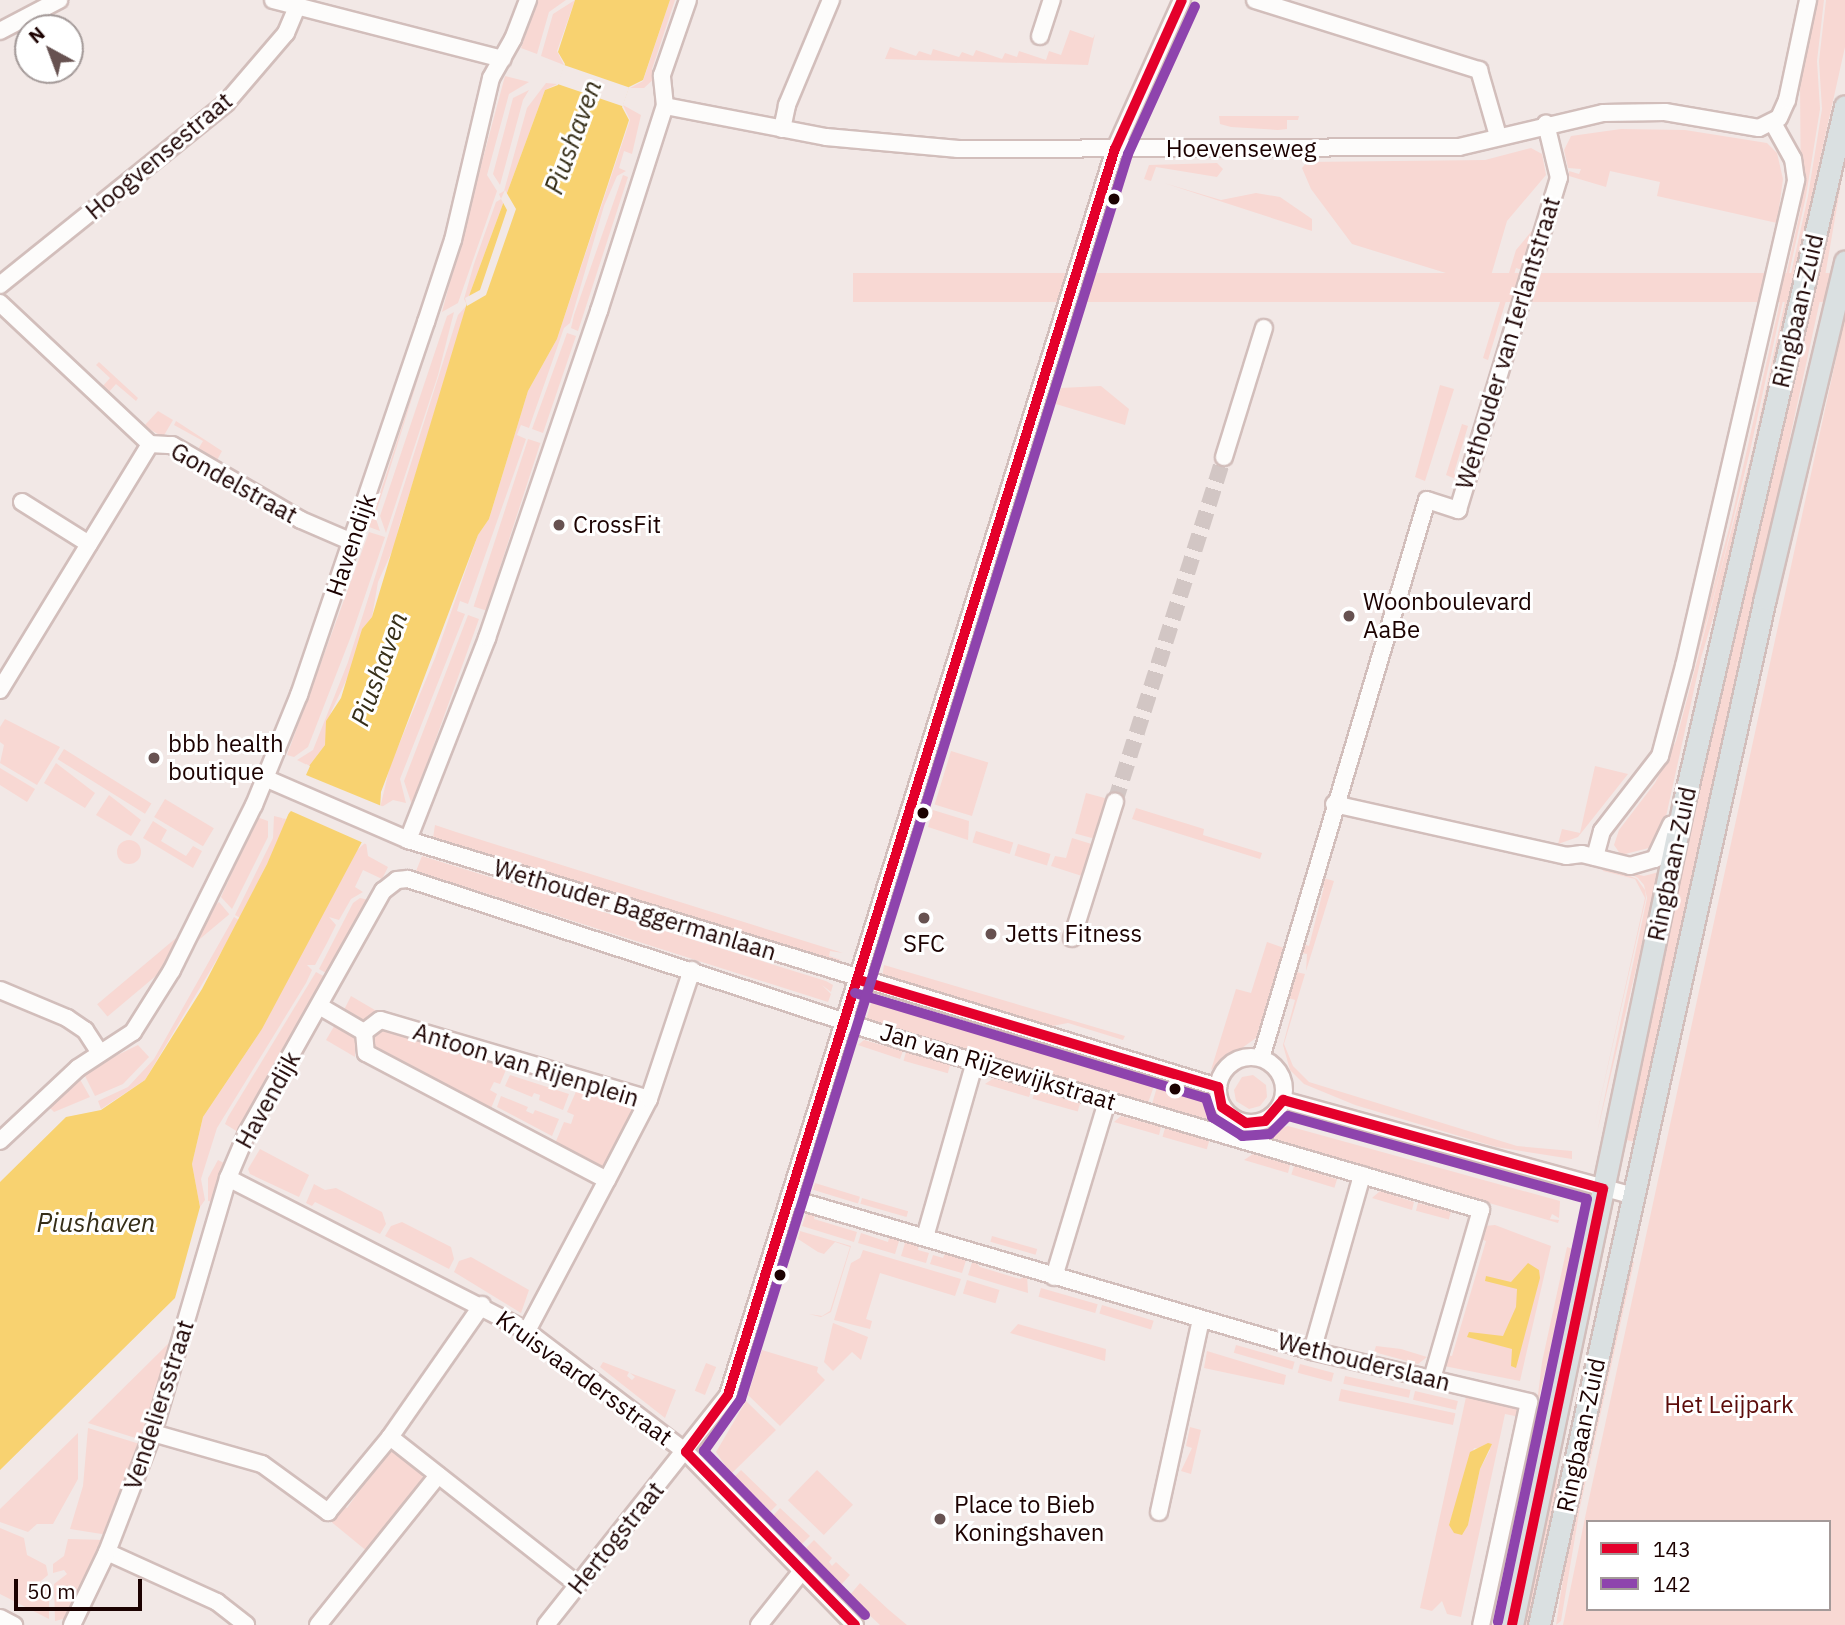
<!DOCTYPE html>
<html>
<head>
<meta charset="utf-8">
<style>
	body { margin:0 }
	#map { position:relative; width:1845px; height:1625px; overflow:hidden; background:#f2e8e6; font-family:"IBM Plex Sans",sans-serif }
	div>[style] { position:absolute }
	.green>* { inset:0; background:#f8d8d3; transform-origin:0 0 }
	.round { border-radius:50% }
	.water>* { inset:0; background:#f8d270 }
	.pier>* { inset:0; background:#f2e8e6; transform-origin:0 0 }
	.minor-tunnel>* { height:16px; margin-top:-8px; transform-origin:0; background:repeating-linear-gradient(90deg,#d2c6c4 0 16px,transparent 0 24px) }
	.roads { filter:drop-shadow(2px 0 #d2bebb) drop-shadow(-2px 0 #d2bebb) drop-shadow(0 2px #d2bebb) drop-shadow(0 -2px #d2bebb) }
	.minor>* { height:16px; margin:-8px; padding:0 8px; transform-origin:8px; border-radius:8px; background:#fdfcfb }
	.minor>.ring { margin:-8px; padding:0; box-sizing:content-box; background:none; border:16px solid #fdfcfb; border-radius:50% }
	.major>* { height:21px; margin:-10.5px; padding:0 10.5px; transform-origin:10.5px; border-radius:10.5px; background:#dae0e1 }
	.bus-1>* { height:10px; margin:-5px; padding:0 5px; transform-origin:5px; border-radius:5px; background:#e4002b }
	.bus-2>* { height:10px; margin:-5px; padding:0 5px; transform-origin:5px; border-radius:5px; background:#8e44ad }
	.dots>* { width:19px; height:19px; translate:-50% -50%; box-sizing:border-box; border:4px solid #fff; border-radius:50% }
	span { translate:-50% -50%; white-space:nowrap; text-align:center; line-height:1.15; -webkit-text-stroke:6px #fff; paint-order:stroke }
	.street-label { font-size:24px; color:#1c0201 }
	.poi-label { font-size:24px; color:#1c0201 }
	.left { translate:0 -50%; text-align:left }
	.park-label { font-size:24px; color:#5c0c0a }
	.water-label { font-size:26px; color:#362e18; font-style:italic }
	.legend { position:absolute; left:1586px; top:1520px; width:245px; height:91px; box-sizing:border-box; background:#fff; border:2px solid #a49a99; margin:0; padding:9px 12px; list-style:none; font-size:21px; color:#1c0201 }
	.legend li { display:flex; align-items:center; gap:14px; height:35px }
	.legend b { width:35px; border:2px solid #a49a99 }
	.north { position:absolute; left:14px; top:14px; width:70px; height:70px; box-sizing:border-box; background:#fff; border:2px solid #a49a99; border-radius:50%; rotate:319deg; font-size:19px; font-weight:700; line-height:28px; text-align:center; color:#1c0201 }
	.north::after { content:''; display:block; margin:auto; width:24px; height:32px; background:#675251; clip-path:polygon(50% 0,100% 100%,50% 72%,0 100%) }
	.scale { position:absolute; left:14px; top:1579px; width:128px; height:32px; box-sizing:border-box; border:4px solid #1c0201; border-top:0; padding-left:9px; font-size:21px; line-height:24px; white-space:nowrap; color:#1c0201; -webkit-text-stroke:5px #fff; paint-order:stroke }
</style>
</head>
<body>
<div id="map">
	<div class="green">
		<i style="clip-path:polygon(538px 0,566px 0,549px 12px,537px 54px,521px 48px)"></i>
		<i style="clip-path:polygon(575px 0,557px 51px,564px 65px,541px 56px,553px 14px)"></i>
		<i style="clip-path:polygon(670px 0,675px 0,652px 69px,656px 77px,644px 88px,630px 88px,643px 81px)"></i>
		<i style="clip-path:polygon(1814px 0,1824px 0,1817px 61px,1820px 109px,1806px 196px,1750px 451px,1720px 573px,1674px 740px,1654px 782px,1631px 807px,1657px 768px,1676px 726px,1731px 521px,1801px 208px,1800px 81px)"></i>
		<i style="clip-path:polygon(1826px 0,1845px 0,1845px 47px,1732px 555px,1701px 658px,1665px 821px,1649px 848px,1621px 855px,1614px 845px,1619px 830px,1655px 783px,1676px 741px,1752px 452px,1808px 196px,1822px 109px,1819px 61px)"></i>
		<i style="clip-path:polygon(1070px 30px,1093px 38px,1095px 34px,1088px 65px,885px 59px,890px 47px,916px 56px,919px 51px,931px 55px,933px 49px,959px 57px,962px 52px,973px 56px,976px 50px,1002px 59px,1005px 53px,1017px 57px,1019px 51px,1046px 60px,1049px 51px,1061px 55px)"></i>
		<i style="clip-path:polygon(505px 76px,529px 82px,509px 94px,487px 175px,497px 191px,458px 303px,442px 312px,439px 323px)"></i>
		<i style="clip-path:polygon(546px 83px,557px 84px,545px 90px,470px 293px,467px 305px,415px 476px,399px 526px,394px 547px,378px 582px,372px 617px,362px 629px,356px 660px,331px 712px,325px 745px,309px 766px,297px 760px,313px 750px,348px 662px,458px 315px,467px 305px,464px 299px,474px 264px,496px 202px,501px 199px,499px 194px,504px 191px,527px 108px)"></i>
		<i style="clip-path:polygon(529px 90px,523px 100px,500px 185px,493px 174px,513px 98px)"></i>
		<i style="clip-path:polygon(623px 105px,641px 115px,632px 154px,624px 151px,619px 168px,626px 171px,617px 176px,604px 206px,570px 323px,564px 328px,529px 428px,521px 425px,517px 435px,526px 439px,468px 604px,460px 601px,457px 611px,465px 614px,400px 779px,406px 803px,393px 800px,380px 808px,390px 766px,435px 658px,478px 535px,489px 519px,528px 391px,557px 339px,630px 120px)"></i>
		<i style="clip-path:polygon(1219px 116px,1299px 116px,1298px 120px,1287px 120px,1287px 129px,1278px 130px,1231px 127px,1220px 124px)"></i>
		<i style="clip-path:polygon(1845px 127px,1845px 160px,1824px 282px,1688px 903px,1635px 1142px,1622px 1139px,1653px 998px,1659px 999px,1654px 994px)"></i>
		<i style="clip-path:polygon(1621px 129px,1685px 130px,1767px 143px,1777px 153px,1783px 179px,1777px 223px,1657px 196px,1660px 182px,1610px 171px,1606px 187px,1569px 176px,1569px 171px,1579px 174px,1581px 169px,1568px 168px,1564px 150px,1571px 136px)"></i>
		<i style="clip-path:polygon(1531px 148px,1542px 154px,1546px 175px,1507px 221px,1488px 286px,1352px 244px,1311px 189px,1302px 168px,1307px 162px,1485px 160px)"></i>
		<i style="clip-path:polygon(1217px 163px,1223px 169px,1217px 177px,1156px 167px,1151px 181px,1144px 179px,1149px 165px)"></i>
		<i style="clip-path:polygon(623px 175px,628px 177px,578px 331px,571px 328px,574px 315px)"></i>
		<i style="clip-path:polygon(1164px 183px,1221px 200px,1256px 193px,1280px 197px,1312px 219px,1312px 231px)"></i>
		<i style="clip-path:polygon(1535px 227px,1522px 270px,1516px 268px,1488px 360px,1483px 358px,1516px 250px)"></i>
		<i style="left:1845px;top:273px;width:29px;height:992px;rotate:90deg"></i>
		<i style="clip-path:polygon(454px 312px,438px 375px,386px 533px,380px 516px,447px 316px)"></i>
		<i style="clip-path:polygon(evenodd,1845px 317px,1845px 1625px,1563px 1625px,1587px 1508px,1845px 317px,1588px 1522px,1829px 1522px,1829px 1609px,1588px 1609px,1588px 1522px)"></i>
		<i style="clip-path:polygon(434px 328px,375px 516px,380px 531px,369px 527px)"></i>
		<i style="clip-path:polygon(567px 333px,576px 336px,543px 433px,532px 429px)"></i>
		<i style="clip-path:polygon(99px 362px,138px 398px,136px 401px,116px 384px,108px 393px,102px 387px,110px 378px,96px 365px)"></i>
		<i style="clip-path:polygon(1440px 385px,1454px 389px,1425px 481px,1415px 477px)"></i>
		<i style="clip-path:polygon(1101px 386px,1129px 409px,1125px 425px,1056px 404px,1061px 388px)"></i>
		<i style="clip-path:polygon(158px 411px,173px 420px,163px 437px,144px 426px)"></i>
		<i style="clip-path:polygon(176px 421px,222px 451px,216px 462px,197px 451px,203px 441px,174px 425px)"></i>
		<i style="clip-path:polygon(1462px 424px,1468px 426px,1454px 473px,1458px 480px,1446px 475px)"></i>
		<i style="left:528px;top:439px;width:13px;height:176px;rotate:18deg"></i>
		<i style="clip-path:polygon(369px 532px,385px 537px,353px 631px,308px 747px,294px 757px,287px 755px)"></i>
		<i style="clip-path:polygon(468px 615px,479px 619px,412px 805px,404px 781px)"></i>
		<i style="clip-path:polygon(5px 719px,60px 747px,37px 785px,0 763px,4px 745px,0 742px,0 727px)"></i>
		<i style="left:64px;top:749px;width:103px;height:12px;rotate:32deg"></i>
		<i style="left:951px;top:751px;width:39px;height:56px;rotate:17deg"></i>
		<i style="clip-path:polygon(56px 763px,95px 793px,85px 808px,44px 783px)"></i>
		<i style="clip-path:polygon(1595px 766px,1628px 774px,1578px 837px,1558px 844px,1562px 829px,1580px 833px)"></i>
		<i style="clip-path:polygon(0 768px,35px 789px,27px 802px,0 785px)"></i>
		<i style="left:1086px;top:793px;width:27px;height:42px;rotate:15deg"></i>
		<i style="clip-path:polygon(109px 795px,141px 820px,131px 836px,96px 815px)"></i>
		<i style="left:165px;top:799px;width:57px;height:21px;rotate:31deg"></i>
		<i style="clip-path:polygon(1136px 808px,1204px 829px,1203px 835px,1262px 853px,1260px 859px,1132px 819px)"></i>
		<i style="clip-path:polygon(933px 810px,969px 821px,968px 840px,928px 827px)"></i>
		<i style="clip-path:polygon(274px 816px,286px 819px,283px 832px,240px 918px,235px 915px,273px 838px)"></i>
		<i style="clip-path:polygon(257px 817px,268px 821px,268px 837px,232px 909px,221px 897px)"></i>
		<i style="clip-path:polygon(153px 821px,167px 830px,161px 841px,186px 856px,193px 846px,202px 851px,193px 868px,143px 838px)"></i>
		<i style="clip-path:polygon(435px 825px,456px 832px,843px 953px,830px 951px,829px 956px,841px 960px,834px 962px,433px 838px)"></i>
		<i style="left:976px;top:831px;width:39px;height:12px;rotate:17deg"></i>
		<i style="clip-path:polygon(1072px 838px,1098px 846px,1088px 878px,1051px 866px,1055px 856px,1066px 858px)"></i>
		<i class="round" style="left:117px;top:840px;width:24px;height:24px"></i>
		<i style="clip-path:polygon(366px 842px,368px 856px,388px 867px,382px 879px,363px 870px,355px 887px,363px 892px,351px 899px,339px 920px,329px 917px,336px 925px,327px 943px,315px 965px,307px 965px,312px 970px,306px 983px,217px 1128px,201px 1179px,205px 1200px,200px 1207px,192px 1164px,203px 1117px,262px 1029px,351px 856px)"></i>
		<i style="left:1018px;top:844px;width:34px;height:12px;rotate:17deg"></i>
		<i style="clip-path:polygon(422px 856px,826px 981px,833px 985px,831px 992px,822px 985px,831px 994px,828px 1002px,416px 871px)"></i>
		<i style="clip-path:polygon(1601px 866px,1644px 876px,1659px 872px,1597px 1133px,1647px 898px,1644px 885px,1638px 878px,1630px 874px,1603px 868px,1630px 876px,1637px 879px,1645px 890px,1646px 898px,1593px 1132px,1645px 898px,1635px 879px,1603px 871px)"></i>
		<i style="clip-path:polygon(1320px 877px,1334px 881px,1306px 971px,1307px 954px,1301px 953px,1303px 944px,1309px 946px,1324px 887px,1318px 885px)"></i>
		<i style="clip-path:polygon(360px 898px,369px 900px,331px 976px,319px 969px,353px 903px)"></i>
		<i style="left:219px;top:902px;width:16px;height:159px;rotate:50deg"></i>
		<i style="clip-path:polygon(234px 917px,239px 920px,235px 929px,145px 1080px,101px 1109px,98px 1101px,128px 1087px,154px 1059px)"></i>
		<i style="clip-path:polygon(1267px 942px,1284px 948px,1256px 1038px,1211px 1070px,1236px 989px,1251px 993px)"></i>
		<i style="clip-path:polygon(884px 965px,1125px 1036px,1123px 1040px,1068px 1023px,1047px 1027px,1019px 1020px,882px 977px)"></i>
		<i style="clip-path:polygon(316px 972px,329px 979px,238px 1132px,225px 1124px,228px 1117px)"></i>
		<i style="clip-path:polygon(1296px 972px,1305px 974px,1284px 1044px,1293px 1066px,1309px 1082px,1517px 1146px,1572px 1151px,1572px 1159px,1496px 1147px,1355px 1105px,1304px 1084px,1290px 1070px,1283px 1045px,1295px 1000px,1289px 998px)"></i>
		<i style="clip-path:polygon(351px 996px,380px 1013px,363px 1023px,343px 1012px)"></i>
		<i style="clip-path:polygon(872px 1000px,1142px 1079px,1154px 1086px,1148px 1103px,866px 1020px)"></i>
		<i style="clip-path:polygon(336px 1023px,355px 1036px,355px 1057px,326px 1040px)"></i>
		<i style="clip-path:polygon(384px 1029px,508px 1065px,500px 1084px,494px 1082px,490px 1090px,497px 1094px,489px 1113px,374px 1048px,375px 1036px)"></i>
		<i style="clip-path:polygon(864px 1040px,903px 1051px,900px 1059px,858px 1045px)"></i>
		<i style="clip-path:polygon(138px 1045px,149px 1057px,123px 1084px,95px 1096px,83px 1072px)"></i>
		<i style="left:906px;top:1052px;width:46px;height:9px;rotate:16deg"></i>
		<i style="clip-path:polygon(77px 1074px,90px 1097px,54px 1112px,46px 1104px)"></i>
		<i style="clip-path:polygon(510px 1075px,569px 1094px,563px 1110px,539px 1100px,540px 1095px,534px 1093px,532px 1097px,505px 1086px)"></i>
		<i style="clip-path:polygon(1253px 1075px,1266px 1085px,1267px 1097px,1260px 1106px,1249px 1109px,1236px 1101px,1234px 1090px,1242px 1077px)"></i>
		<i style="clip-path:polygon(994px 1078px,1032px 1089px,1029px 1097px,985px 1084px)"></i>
		<i style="clip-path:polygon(578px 1087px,623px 1101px,633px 1112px,604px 1167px,554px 1146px,564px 1122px,571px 1124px,574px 1115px,567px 1112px)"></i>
		<i style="clip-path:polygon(1157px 1087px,1202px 1101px,1219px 1124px,1152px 1104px)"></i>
		<i style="left:1035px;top:1090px;width:47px;height:9px;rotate:16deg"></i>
		<i style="clip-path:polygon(501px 1096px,528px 1107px,526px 1111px,533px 1114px,535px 1110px,559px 1119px,552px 1136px,497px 1107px)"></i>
		<i style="clip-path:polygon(1121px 1116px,1161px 1127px,1159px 1135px,1114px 1122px)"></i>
		<i style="clip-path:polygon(1288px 1126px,1560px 1201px,1559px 1218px,1552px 1214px,1550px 1219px,1559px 1220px,1558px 1223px,1259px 1136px)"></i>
		<i style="left:1165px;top:1128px;width:46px;height:9px;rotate:16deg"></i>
		<i style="clip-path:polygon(260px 1149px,309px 1175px,299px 1197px,250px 1174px,248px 1169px)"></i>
		<i style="clip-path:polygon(1253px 1154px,1290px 1165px,1288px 1173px,1244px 1160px)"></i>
		<i style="clip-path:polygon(218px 1160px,224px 1163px,213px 1202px,208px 1201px,208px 1178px)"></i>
		<i style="left:1294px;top:1166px;width:45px;height:9px;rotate:17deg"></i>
		<i style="left:815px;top:1183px;width:47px;height:7px;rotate:17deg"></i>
		<i style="clip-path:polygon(314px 1184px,325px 1190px,336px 1188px,382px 1212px,386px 1224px,380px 1234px,315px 1202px,312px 1206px,306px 1203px)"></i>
		<i style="clip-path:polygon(1380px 1191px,1414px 1202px,1412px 1210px,1372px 1198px)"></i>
		<i style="left:862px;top:1198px;width:48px;height:6px;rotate:16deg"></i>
		<i style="left:1418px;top:1203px;width:34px;height:8px;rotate:15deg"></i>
		<i style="clip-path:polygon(807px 1211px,815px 1214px,814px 1219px,857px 1232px,854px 1242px,802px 1226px)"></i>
		<i style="clip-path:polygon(402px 1222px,451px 1247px,454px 1259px,449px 1269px,385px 1236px,391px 1226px)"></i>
		<i style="clip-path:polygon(1495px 1225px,1551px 1246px,1520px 1381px,1444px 1366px,1445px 1355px,1452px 1356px,1486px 1241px,1480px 1239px,1484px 1226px)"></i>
		<i style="clip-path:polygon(800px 1231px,851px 1246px,831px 1312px,821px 1317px,809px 1314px,822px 1316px,830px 1311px,850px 1247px,835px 1242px,824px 1254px,818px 1252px,798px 1239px)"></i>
		<i style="clip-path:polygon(861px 1233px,888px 1242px,890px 1235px,900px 1238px,895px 1254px,858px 1243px)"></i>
		<i style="left:992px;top:1236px;width:47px;height:6px;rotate:16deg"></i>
		<i style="clip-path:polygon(906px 1240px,919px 1244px,918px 1250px,929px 1253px,926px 1263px,901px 1256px)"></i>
		<i style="clip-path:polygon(1567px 1247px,1573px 1249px,1536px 1411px,1542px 1362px)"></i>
		<i style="clip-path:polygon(1575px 1249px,1509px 1566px,1496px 1625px,1493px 1625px)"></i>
		<i style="clip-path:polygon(863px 1250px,961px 1279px,955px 1296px,880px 1273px,866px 1319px,872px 1321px,870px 1329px,834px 1320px,851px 1263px,860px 1258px)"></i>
		<i style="clip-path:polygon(946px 1251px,967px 1257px,962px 1273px,930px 1264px,933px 1255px,943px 1258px)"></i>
		<i style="clip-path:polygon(1597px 1254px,1602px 1255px,1558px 1457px,1557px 1497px,1529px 1625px,1516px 1625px)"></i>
		<i style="clip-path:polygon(471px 1257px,529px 1290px,521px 1313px,454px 1272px,459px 1261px)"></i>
		<i style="clip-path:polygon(973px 1259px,980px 1267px,1020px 1279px,1027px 1275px,1028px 1293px,968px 1275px)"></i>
		<i style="clip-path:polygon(1627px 1261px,1634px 1262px,1580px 1507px,1561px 1621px,1556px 1625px,1574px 1506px)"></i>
		<i style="left:967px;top:1280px;width:34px;height:14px;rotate:17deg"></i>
		<i style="left:1041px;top:1288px;width:59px;height:9px;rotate:16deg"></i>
		<i style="left:1102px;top:1305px;width:54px;height:9px;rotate:17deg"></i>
		<i style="clip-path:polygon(833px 1323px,868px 1337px,861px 1360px,852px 1352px,833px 1371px,824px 1362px)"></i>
		<i style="clip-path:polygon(1018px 1324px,1106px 1349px,1105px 1361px,1010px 1333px)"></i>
		<i style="clip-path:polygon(176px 1336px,145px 1441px,88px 1423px)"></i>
		<i style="left:1236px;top:1345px;width:61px;height:8px;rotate:16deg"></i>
		<i style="clip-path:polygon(1376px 1346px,1401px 1349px,1427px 1357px,1418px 1364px,1374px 1352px)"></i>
		<i style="clip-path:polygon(762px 1350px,818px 1367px,817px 1372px,825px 1380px,780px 1426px,748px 1395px)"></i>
		<i style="clip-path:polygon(1207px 1351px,1286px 1375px,1284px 1385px,1204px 1368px)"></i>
		<i style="clip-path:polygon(603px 1362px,629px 1372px,627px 1376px,632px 1380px,635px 1377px,630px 1373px,676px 1390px,665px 1418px,600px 1367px)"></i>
		<i style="left:706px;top:1363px;width:11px;height:30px;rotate:22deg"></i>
		<i style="left:1300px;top:1364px;width:35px;height:9px;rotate:15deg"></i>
		<i style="left:1345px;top:1376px;width:67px;height:8px;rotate:12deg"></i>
		<i style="left:1341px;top:1389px;width:117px;height:12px;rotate:12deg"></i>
		<i style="left:1415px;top:1391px;width:44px;height:9px;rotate:13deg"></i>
		<i style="clip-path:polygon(evenodd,1466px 1397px,1517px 1409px,1520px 1417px,1505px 1414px,1461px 1617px,1447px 1614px,1442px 1601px,1432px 1611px,1420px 1608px,1466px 1397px,1474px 1448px,1490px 1450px,1480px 1469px,1468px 1525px,1449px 1525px,1474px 1448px)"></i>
		<i style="clip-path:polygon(746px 1401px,776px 1430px,731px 1474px,716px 1452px)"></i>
		<i style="clip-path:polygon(1190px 1427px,1201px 1430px,1191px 1474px,1181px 1471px,1192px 1448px,1186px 1446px)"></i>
		<i style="clip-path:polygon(88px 1428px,143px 1445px,108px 1535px,70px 1529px,83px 1486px)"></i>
		<i style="clip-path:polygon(78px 1433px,78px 1479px,53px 1524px,37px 1524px,28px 1532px,0 1522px,0 1509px)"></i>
		<i style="clip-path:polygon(389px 1449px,422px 1470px,423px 1482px,368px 1552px,329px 1520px,342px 1505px,347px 1508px)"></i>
		<i style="left:741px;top:1470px;width:50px;height:9px;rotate:44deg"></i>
		<i style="left:817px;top:1470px;width:50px;height:42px;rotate:44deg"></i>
		<i style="clip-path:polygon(780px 1508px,810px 1536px,801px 1545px,773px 1516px)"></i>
		<i style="clip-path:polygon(0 1528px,24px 1538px,27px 1555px,46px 1565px,48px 1575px,35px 1586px,49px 1588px,49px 1619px,0 1594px)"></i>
		<i style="clip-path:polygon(68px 1539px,106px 1540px,67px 1618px,55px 1621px,54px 1584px,67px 1574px,64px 1570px,53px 1573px,53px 1564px,64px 1556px)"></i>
		<i style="clip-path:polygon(814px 1540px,832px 1558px,829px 1562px,832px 1566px,836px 1562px,850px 1575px,840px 1586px,805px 1549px)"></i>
		<i style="clip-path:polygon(860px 1583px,889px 1610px,907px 1625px,880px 1625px,849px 1596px)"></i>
	</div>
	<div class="water">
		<i style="clip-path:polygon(575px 0,670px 0,643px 80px,629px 87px,622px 107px,629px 120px,557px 339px,528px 391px,489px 519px,478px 535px,381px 792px,380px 808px,262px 1029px,203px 1117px,192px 1164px,200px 1207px,175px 1298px,0 1470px,0 1182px,66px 1117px,101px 1110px,145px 1080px,202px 989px,267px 864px,309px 766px,325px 745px,326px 721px,341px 698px,362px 629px,372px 617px,470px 293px,545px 90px,558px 85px,565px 64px,558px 52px)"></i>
		<i style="clip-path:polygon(1528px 1263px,1539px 1270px,1540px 1278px,1516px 1368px,1511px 1366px,1512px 1349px,1467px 1337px,1469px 1332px,1503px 1336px,1516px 1307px,1517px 1289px,1485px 1281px,1486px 1276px,1511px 1282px)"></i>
		<i style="clip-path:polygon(1488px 1443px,1492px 1444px,1480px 1469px,1468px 1525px,1462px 1535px,1454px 1533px,1449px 1525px,1470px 1452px)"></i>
	</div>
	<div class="pier">
		<i style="left:564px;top:65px;width:69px;height:20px;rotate:19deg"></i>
		<i style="clip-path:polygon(505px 190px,516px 209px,486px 295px,467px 306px,465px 298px,480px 290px,507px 210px,501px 199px)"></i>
		<i style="clip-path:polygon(306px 764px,310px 766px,306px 775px,384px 807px,368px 845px,291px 811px,282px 820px)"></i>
	</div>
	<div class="minor-tunnel">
		<i style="left:1115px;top:802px;width:362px;rotate:-72.5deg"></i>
	</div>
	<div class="roads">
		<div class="minor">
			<i style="left:273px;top:0;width:237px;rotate:14.4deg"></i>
			<i style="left:1255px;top:0;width:235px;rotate:17.4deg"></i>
			<i style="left:1479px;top:70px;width:69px;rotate:73.9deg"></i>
			<i style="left:0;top:31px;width:67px;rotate:-27.7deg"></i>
			<i style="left:1040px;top:36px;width:38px;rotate:-72deg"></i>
			<i style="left:665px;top:106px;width:164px;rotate:10.9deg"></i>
			<i style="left:826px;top:137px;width:133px;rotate:5.2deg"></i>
			<i style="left:958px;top:149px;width:501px;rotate:-0.23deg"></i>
			<i style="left:1459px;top:147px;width:148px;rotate:-13.3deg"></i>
			<i style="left:1603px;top:113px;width:62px;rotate:-0.9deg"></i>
			<i style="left:1665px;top:112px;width:95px;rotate:9.7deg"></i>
			<i style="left:1759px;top:128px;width:22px;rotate:-27deg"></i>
			<i style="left:1779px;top:118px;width:20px;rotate:-66deg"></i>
			<i style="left:1787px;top:100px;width:102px;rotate:-78.1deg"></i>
			<i style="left:782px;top:129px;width:25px;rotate:-78deg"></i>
			<i style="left:787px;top:105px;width:114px;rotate:-67.3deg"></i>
			<i style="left:0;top:285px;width:290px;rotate:-38.8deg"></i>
			<i style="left:226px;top:103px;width:92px;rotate:-49.4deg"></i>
			<i style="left:286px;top:33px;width:28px;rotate:-67deg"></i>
			<i style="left:0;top:303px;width:206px;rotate:43.2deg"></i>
			<i style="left:150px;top:444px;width:22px;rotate:3deg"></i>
			<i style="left:172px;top:445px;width:149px;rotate:30.2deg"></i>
			<i style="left:301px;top:520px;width:56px;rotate:23.3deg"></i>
			<i style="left:1224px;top:457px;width:135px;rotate:-72.8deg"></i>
			<i style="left:22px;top:502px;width:79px;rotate:32.1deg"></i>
			<i style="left:0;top:690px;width:288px;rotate:-58.6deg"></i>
			<i style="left:265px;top:778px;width:156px;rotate:23.4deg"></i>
			<i style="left:408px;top:840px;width:847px;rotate:16.96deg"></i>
			<i style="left:1334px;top:804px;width:238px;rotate:12.6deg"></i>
			<i style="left:1566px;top:856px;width:16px;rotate:-7deg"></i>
			<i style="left:1582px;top:854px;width:49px;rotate:14deg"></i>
			<i style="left:1630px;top:866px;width:26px;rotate:-16deg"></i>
			<i style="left:1655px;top:859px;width:38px;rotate:-65deg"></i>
			<i style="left:408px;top:840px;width:217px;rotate:-68.6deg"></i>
			<i style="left:487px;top:638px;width:346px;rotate:-71.1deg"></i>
			<i style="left:599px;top:311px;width:215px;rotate:-72.2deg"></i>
			<i style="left:665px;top:106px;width:31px;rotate:-96deg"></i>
			<i style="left:662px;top:75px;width:79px;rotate:-70.9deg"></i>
			<i style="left:1595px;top:857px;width:27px;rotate:-75deg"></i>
			<i style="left:1602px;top:831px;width:95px;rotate:-52.3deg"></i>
			<i style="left:1660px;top:756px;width:93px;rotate:-75.1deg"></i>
			<i style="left:1684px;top:666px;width:499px;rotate:-77deg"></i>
			<i style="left:1796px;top:180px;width:21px;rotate:-98deg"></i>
			<i style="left:1793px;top:159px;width:41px;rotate:-119.1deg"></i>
			<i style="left:1072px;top:938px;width:143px;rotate:-72.5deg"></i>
			<i style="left:0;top:990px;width:73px;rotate:22.7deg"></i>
			<i style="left:67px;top:1018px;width:22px;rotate:34deg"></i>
			<i style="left:85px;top:1030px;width:27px;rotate:57deg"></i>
			<i style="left:321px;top:1007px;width:50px;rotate:30.2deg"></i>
			<i class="ring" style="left:1218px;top:1057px;width:50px;height:50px"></i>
			<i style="left:1261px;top:1058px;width:582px;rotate:-73.43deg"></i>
			<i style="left:1427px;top:500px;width:33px;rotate:18deg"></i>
			<i style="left:1458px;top:510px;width:347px;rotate:-73.1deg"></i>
			<i style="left:1559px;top:178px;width:56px;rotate:-103.5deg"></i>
			<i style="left:649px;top:1099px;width:280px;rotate:-163.6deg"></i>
			<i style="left:380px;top:1020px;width:20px;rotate:143deg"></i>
			<i style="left:364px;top:1032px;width:21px;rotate:85deg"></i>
			<i style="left:366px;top:1053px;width:272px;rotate:27.8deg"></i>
			<i style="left:607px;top:1180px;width:91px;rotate:-62.6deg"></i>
			<i style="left:649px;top:1099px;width:136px;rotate:-71.6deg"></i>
			<i style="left:1283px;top:1100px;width:363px;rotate:15.3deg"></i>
			<i style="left:0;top:1141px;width:107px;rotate:-43.1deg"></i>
			<i style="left:78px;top:1068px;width:66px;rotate:-33.2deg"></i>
			<i style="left:133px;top:1032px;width:73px;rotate:-57.8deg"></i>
			<i style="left:172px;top:970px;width:184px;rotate:-63.6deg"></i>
			<i style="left:254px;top:805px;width:119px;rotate:-67.8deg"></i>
			<i style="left:299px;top:695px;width:394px;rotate:-71.2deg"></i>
			<i style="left:426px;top:322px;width:86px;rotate:-71.8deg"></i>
			<i style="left:453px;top:240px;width:166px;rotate:-76.8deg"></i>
			<i style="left:491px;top:78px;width:45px;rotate:-60.6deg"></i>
			<i style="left:513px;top:39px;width:42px;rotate:-69deg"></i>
			<i style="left:228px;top:1178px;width:336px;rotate:27.1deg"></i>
			<i style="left:527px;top:1331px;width:200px;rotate:37.3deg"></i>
			<i style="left:686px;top:1452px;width:242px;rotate:45.7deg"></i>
			<i style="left:789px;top:1198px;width:545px;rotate:16.31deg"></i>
			<i style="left:1312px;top:1351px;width:223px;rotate:13.2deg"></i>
			<i style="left:1529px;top:1402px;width:228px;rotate:102.1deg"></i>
			<i style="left:925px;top:1237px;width:182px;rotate:-74.1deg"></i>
			<i style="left:1054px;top:1277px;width:184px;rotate:-73.2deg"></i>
			<i style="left:527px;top:1331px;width:171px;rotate:-62.1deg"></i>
			<i style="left:1312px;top:1351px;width:183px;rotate:-74.1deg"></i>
			<i style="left:153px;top:1433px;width:113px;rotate:15.9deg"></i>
			<i style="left:262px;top:1464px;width:82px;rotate:36deg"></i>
			<i style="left:328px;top:1512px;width:97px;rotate:-50.4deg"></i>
			<i style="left:390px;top:1437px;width:161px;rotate:-55.1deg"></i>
			<i style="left:390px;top:1437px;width:239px;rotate:38.2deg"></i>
			<i style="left:1159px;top:1512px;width:197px;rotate:-77.7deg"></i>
			<i style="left:107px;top:1552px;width:121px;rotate:24.4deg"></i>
			<i style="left:217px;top:1602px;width:37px;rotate:38deg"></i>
			<i style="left:0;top:1618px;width:16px;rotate:27deg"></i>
			<i style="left:72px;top:1625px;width:81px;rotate:-64.4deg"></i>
			<i style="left:107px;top:1552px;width:128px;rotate:-68.9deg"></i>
			<i style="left:153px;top:1433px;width:266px;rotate:-73.6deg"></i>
			<i style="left:228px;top:1178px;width:49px;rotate:-67.1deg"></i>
			<i style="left:247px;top:1133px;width:278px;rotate:-60.7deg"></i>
			<i style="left:383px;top:891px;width:18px;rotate:-38deg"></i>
			<i style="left:397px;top:880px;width:11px;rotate:-5deg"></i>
			<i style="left:408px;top:879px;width:525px;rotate:18.09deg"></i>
			<i style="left:907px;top:1042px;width:598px;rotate:16.31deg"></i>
			<i style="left:1481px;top:1210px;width:176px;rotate:106.2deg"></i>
			<i style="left:318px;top:1625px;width:192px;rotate:-51.3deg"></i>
			<i style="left:546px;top:1625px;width:293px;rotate:-51.6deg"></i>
			<i style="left:728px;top:1395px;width:1305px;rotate:-72.75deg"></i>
			<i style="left:1115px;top:149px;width:163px;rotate:-65.8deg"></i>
			<i style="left:759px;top:1625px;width:69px;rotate:-51.5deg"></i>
		</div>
		<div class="major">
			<i style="left:1512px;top:1625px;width:846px;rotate:-78.2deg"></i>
			<i style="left:1685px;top:797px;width:709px;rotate:-76.96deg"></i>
			<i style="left:1539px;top:1625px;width:1052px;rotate:-77.59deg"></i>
			<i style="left:1765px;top:598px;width:346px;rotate:-76.6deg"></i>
		</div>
	</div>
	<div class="bus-1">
		<i style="left:859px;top:980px;width:375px;rotate:16.6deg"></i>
		<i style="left:1218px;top:1087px;width:20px;rotate:79deg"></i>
		<i style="left:1222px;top:1107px;width:29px;rotate:34deg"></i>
		<i style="left:1246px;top:1123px;width:19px;rotate:-6deg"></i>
		<i style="left:1265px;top:1121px;width:28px;rotate:-49deg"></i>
		<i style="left:1283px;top:1100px;width:332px;rotate:15.5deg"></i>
		<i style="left:1603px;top:1189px;width:445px;rotate:101.8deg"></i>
		<i style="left:855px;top:1625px;width:242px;rotate:-134.3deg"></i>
		<i style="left:686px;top:1452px;width:71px;rotate:-53.6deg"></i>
		<i style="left:728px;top:1395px;width:1305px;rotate:-72.75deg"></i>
		<i style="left:1115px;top:149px;width:163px;rotate:-65.8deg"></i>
	</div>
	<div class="bus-2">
		<i style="left:855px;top:993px;width:366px;rotate:16.7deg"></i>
		<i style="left:1206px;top:1098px;width:20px;rotate:72deg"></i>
		<i style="left:1212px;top:1117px;width:36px;rotate:32deg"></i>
		<i style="left:1242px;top:1136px;width:28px;rotate:-4deg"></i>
		<i style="left:1270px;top:1134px;width:25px;rotate:-45deg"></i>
		<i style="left:1288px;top:1116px;width:310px;rotate:15.5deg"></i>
		<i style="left:1587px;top:1199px;width:432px;rotate:101.9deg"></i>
		<i style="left:865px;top:1615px;width:230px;rotate:-134.5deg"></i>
		<i style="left:704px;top:1451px;width:64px;rotate:-54.6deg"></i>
		<i style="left:741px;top:1399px;width:1304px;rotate:-72.73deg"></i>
		<i style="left:1128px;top:154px;width:162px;rotate:-65.6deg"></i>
	</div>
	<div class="dots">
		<i style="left:1114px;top:199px;background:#1c0201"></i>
		<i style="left:559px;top:525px;background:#675251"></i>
		<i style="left:1349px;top:616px;background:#675251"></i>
		<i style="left:154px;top:758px;background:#675251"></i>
		<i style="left:923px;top:813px;background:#1c0201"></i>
		<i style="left:924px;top:918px;background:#675251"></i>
		<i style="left:991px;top:934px;background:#675251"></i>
		<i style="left:1175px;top:1089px;background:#1c0201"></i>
		<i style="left:780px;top:1275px;background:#1c0201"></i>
		<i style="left:940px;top:1519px;background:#675251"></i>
	</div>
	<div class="street-label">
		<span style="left:1241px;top:149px">Hoevenseweg</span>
		<span style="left:159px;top:156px;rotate:-40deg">Hoogvensestraat</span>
		<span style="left:1798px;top:311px;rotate:-77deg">Ringbaan-Zuid</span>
		<span style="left:1508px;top:343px;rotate:-73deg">Wethouder van Ierlantstraat</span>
		<span style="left:234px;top:483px;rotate:29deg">Gondelstraat</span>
		<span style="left:351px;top:545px;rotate:-71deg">Havendijk</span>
		<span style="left:1672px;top:864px;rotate:-78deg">Ringbaan-Zuid</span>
		<span style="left:635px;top:910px;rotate:17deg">Wethouder Baggermanlaan</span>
		<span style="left:526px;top:1065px;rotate:17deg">Antoon van Rijenplein</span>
		<span style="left:998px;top:1067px;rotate:17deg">Jan van Rijzewijkstraat</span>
		<span style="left:268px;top:1100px;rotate:-61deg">Havendijk</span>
		<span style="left:1364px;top:1362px;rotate:14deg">Wethouderslaan</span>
		<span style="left:584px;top:1378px;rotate:36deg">Kruisvaardersstraat</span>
		<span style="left:159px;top:1405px;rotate:-72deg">Vendeliersstraat</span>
		<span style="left:1581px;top:1435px;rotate:-78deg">Ringbaan-Zuid</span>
		<span style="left:616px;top:1538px;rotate:-51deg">Hertogstraat</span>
	</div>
	<div class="poi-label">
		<span class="left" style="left:573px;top:525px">CrossFit</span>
		<span class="left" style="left:1363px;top:616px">Woonboulevard<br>AaBe</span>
		<span class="left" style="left:168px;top:758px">bbb health<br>boutique</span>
		<span class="left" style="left:1005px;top:934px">Jetts Fitness</span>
		<span style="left:924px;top:944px">SFC</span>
		<span class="left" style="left:954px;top:1519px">Place to Bieb<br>Koningshaven</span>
	</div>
	<div class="park-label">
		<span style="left:1729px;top:1405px">Het Leijpark</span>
	</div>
	<div class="water-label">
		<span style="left:573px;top:137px;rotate:-70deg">Piushaven</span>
		<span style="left:379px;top:669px;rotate:-70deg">Piushaven</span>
		<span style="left:96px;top:1223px">Piushaven</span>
	</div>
	<ul class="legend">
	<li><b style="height:9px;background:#e4002b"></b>143</li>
	<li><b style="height:9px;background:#8e44ad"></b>142</li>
	</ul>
	<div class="north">N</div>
	<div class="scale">50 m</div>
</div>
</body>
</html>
